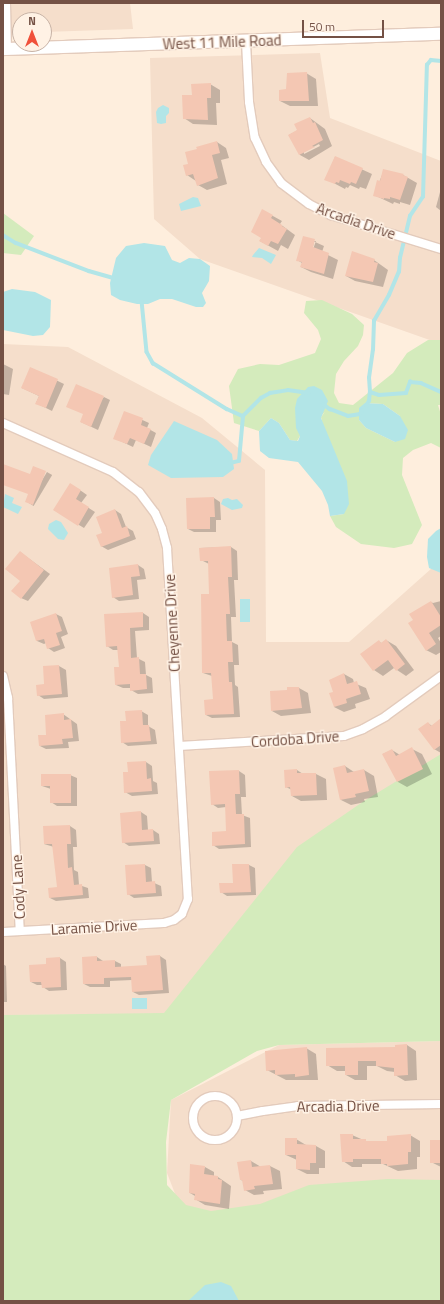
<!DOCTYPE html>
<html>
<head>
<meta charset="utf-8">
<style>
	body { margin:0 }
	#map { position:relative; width:444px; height:1304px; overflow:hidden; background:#feeedd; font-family:"Titillium Web",sans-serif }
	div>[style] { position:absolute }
	.residential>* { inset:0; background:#f5decb }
	.green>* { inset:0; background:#d4ebbc }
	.water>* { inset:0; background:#b2e5e7; transform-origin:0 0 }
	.shadow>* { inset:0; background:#0003; transform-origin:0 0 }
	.stream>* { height:3.5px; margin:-1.75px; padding:0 1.75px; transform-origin:1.75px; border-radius:1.75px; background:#b2e5e7 }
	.building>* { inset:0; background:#f4c7b3; transform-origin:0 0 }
	.roads { filter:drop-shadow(1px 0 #e3cbbc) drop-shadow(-1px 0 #e3cbbc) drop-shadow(0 1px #e3cbbc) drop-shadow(0 -1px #e3cbbc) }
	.street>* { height:8px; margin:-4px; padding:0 4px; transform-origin:4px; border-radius:4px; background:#fff }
	.street>.ring { margin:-4px; padding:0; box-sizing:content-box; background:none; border:8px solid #fff; border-radius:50% }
	.secondary>* { height:12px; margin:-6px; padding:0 6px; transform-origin:6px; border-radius:6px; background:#fff }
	span { translate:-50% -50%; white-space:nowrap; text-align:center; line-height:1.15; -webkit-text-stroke:3px #fff2e5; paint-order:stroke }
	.street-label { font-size:15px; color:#745145 }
	.frame { position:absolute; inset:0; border:4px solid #745145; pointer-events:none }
	.north { position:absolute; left:12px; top:12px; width:40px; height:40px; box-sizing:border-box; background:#fff2e5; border:1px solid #c7b2a5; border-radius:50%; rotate:0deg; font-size:11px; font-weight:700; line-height:16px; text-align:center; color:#745145 }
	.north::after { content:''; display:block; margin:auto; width:14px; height:18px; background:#f0503a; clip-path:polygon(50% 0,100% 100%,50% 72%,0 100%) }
	.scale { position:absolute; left:302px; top:20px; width:82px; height:18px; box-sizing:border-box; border:2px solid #745145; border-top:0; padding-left:5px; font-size:12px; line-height:14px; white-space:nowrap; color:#745145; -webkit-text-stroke:3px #fff2e5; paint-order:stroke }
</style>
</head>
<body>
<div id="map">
	<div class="residential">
		<i style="clip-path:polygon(3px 3px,130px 3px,133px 29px,44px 32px,44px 20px,20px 20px,20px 32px,3px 33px)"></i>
		<i style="clip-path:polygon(320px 53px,330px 118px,441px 161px,441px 344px,200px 259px,154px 219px,150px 58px)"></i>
		<i style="clip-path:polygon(3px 344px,68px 347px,202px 418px,265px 470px,266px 642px,349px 642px,441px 560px,441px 790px,164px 1014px,3px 1015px)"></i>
		<i style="clip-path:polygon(441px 1041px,441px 1187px,186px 1222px,167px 1173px,171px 1100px,279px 1045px)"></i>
	</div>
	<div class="green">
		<i style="clip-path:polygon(3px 213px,34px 236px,21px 255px,3px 253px)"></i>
		<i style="clip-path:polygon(evenodd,322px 300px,352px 314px,364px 325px,363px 335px,358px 346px,344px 361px,336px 374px,334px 393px,339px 403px,353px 405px,393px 373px,407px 353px,428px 340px,441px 340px,441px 405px,438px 405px,441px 415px,441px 448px,431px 443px,413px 450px,403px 458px,402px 475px,422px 525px,412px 544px,394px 548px,361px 544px,336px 527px,330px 516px,344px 514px,321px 417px,325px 412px,300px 436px,297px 441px,290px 440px,279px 423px,271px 418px,259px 431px,234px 423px,229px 386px,238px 369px,260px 364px,279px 365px,315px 353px,321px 339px,318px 330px,304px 313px,306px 301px,322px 300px,365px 403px,383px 404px,400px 416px,395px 442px,366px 428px,359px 420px,365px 403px)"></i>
		<i style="clip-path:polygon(441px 754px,441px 1041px,279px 1045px,257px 1051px,171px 1100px,166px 1142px,167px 1185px,186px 1205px,211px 1211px,260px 1204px,309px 1185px,388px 1179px,441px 1180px,441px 1301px,3px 1301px,3px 1015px,164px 1013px,297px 847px,364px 801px)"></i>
	</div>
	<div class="water">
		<i style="clip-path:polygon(163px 105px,169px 108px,169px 113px,166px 116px,166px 123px,161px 124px,157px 123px,156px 112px,158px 108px)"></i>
		<i style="clip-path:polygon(193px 197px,198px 198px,201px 206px,181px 211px,179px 204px)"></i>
		<i style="clip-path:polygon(144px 243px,165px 246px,172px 260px,180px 263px,189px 258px,200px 259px,210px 266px,209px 281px,202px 293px,206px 303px,203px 307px,196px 307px,172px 299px,160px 299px,148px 304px,137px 304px,120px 300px,111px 295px,110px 283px,116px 258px,126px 246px)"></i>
		<i style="clip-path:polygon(259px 248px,276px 255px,271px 264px,262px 258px,252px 257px,253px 255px)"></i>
		<i style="clip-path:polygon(12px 289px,35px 292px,51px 300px,50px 327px,43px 335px,33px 336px,3px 330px,3px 292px)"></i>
		<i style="clip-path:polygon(314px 386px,322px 390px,328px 401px,321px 418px,347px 481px,349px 504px,344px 514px,330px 516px,328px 505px,322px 491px,298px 462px,269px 458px,260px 451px,259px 431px,271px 418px,279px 423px,290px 440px,298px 441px,300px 436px,296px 428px,295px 408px,297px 399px,308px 387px)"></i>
		<i style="clip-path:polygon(365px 403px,383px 404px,400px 416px,408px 430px,405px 439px,395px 442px,366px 428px,359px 420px,359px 408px)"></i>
		<i style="clip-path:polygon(174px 421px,217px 440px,232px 454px,234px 469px,223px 477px,171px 478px,148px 465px,151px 455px)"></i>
		<i style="clip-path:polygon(5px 494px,14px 498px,12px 503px,22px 507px,18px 514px,3px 507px)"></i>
		<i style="clip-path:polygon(228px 498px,232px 500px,237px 499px,243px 505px,242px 508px,232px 510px,221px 504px,223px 499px)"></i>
		<i style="clip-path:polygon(56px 520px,61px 522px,68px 533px,64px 540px,58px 539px,48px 529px,49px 524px)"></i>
		<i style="clip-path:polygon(441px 528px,441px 573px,429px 568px,427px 557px,428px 539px,436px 531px)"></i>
		<i style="left:240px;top:599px;width:10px;height:23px"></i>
		<i style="left:132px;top:998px;width:15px;height:11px"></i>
		<i style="clip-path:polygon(221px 1282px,231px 1286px,239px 1301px,188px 1301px,205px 1285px)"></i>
	</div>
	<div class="shadow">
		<i style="clip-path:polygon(306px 73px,316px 79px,318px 106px,290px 106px,280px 101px,287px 90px)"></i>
		<i style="clip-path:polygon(210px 84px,220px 90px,220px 103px,216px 103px,217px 125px,193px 124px,184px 118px,193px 96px)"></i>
		<i style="clip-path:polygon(evenodd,310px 118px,325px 129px,332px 146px,309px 160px,300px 155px,289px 135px,298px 130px,310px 118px,319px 144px,320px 146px,304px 154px,304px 152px,319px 144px)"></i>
		<i style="clip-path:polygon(217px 142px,226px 148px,229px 158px,221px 160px,227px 184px,207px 190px,198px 185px,196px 181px,187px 175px,189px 164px)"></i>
		<i style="clip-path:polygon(335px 157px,372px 174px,366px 189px,360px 187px,359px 189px,350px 185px,348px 188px,346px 187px,345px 189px,326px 179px)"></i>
		<i style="clip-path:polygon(384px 170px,403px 175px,417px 183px,410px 205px,400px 202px,400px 204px,394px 202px,393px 204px,374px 195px)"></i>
		<i style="clip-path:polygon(440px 192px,441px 192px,441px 211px,436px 207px)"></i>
		<i style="clip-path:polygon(262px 210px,282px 221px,280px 224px,295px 235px,288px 249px,281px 245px,278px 251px,260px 241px,262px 237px)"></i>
		<i style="clip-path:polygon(evenodd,304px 237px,324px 246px,322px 252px,338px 260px,333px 279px,311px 272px,301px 267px,302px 263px,297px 260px,304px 237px,314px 241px,316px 241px,312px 252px,314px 241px)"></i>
		<i style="clip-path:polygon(374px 260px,388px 270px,383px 287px,355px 281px,346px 276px)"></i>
		<i style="clip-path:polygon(3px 364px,13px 369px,9px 395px,3px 394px)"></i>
		<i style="clip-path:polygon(31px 368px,64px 384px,52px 411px,36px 403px,39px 396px,22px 388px)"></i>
		<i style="clip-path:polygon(104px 397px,110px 400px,98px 430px,81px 422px)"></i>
		<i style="clip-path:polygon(125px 412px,149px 423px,147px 428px,156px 433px,151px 447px,136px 440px,133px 447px,114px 438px)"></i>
		<i style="left:47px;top:472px;width:6px;height:36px;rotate:31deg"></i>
		<i style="clip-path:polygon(77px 488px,87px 495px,81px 503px,95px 512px,84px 528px,54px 510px)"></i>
		<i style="clip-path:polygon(214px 498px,220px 502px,221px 520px,216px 520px,216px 532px,194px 532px,188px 529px)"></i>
		<i style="clip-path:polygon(115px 510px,121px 514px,126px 527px,133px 531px,136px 539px,108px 550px,101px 546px,103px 533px)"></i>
		<i style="clip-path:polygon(231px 547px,237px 551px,238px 580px,234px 580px,236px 617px,231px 617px,232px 642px,238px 645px,239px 665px,234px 665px,235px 685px,238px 687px,240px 717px,212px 718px,206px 715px,214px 700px,212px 676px,203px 673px,210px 595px,209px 564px,201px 560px,200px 548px)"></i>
		<i style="clip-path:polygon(20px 552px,50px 574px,28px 601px,21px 598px)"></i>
		<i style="clip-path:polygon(138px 565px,144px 569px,146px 579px,137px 580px,139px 599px,119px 601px,113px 597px)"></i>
		<i style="clip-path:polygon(441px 601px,441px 636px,438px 638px,441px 643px,441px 652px,436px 655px,426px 650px,431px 602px,433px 603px)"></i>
		<i style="clip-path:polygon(143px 613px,149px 617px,149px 630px,135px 631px,137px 658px,145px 662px,146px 675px,152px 678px,153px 693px,138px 694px,131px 690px,131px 688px,123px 688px,116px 685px,120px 668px,118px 650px,113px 650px,107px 646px)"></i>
		<i style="clip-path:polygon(56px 614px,62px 617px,68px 634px,61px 637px,65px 648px,54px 652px,48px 648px,46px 643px,44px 644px,37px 641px,31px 623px)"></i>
		<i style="clip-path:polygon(386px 640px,396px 646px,414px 670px,406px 676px,394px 668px,383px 676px,374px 670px,379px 642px,382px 643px)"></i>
		<i style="clip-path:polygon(59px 666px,66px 670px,68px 697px,44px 699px,38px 695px,45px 685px,44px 667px)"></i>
		<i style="clip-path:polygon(344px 674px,353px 679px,354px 683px,366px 688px,370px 699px,355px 704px,356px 708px,344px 712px,334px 707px,335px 693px)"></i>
		<i style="clip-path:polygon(299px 688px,308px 693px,311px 713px,281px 716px,272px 711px,288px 691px)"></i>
		<i style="clip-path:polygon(141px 711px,148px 715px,148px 726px,155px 730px,157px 744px,128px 746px,122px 742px,127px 722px)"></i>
		<i style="clip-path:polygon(63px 714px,77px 724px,79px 741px,68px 742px,69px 748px,46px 749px,40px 746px)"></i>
		<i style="clip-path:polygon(441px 719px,441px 753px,434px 749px,428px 723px,432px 726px)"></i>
		<i style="clip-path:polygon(412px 749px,422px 754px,432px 774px,407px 787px,398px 782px,383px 754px,392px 750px,400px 755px)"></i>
		<i style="clip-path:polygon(146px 762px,152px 766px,153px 781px,157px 783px,158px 794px,132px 796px,125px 792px,129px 773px)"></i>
		<i style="clip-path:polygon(345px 766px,354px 772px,364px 770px,374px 776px,378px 797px,364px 799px,365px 802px,351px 805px,341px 800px)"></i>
		<i style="clip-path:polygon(297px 770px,303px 774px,316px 774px,326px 779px,327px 800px,301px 801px,292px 796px,292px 790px,286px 787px)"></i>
		<i style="clip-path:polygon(239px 771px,245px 775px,246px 797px,241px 797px,242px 815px,250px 818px,251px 847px,219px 849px,213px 845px,227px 832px,226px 807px,218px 808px,212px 804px)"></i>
		<i style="clip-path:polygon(70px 775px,77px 778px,77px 806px,57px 806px,51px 802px,51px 789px,42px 786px)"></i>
		<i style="clip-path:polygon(141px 812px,147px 816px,148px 830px,153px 830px,159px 834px,160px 844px,129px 846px,123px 842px)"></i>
		<i style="clip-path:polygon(70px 826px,76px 830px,77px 847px,73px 847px,74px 870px,78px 872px,79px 885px,88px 888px,89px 898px,56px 901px,50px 898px,58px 888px,54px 847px,44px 844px)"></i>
		<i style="clip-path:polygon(145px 865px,151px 868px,152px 882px,161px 886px,162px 896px,134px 898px,128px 894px)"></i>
		<i style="clip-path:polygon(233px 865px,249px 865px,255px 868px,256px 895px,227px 896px,221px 892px,234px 884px)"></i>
		<i style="clip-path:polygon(160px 956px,166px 960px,169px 993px,139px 995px,133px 992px,132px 980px,110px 981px,110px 987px,90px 987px,84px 984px,97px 957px,103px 961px,115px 961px,121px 964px,121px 968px,148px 966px)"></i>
		<i style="clip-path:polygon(60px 958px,66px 962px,67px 990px,49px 991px,43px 987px,43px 985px,37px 985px,31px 982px,47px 965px)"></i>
		<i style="clip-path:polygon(3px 964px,6px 966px,7px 1002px,3px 1002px)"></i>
		<i style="clip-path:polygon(407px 1045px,416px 1051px,417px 1080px,405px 1081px,395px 1075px,395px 1072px,387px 1071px,377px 1066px,367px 1066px,367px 1080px,355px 1080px,346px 1075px,346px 1071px,337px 1071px,327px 1065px)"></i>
		<i style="clip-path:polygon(306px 1048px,316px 1054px,318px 1080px,286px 1080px,267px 1070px)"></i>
		<i style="clip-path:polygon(352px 1135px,368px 1142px,388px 1142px,410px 1135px,420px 1141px,420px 1157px,417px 1157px,417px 1169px,398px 1171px,383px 1164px,362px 1164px,362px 1167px,352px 1167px,343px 1161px)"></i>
		<i style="clip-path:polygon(296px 1139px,306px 1145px,316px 1146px,325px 1151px,325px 1168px,319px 1168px,319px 1174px,307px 1174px,297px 1169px,297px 1160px,286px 1155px)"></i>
		<i style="clip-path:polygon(441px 1141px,441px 1167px,431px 1162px)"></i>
		<i style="clip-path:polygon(251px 1161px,261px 1167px,270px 1166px,280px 1171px,282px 1189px,263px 1191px,264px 1194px,254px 1195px,245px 1190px,243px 1181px,241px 1180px)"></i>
		<i style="clip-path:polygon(205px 1167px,214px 1172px,214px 1176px,218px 1177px,231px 1186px,229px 1209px,205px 1205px,195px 1199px,195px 1196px,190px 1193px)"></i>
	</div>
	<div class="stream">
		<i style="left:3px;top:235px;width:15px;rotate:32deg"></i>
		<i style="left:16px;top:243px;width:78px;rotate:21deg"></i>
		<i style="left:89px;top:271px;width:26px;rotate:16deg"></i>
		<i style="left:142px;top:301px;width:51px;rotate:84.4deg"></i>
		<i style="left:147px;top:352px;width:13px;rotate:61deg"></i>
		<i style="left:153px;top:363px;width:87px;rotate:31.9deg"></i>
		<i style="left:227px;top:409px;width:17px;rotate:24deg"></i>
		<i style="left:370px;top:392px;width:9px;rotate:18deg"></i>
		<i style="left:379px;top:395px;width:27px;rotate:-4deg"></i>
		<i style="left:406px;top:393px;width:12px;rotate:-70deg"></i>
		<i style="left:410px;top:382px;width:11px;rotate:5deg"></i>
		<i style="left:421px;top:383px;width:22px;rotate:24deg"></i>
		<i style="left:323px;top:404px;width:9px;rotate:36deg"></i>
		<i style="left:330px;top:409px;width:19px;rotate:21deg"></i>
		<i style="left:348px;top:416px;width:12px;rotate:-9deg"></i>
		<i style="left:360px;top:414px;width:4px;rotate:-56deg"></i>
		<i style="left:366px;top:406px;width:6px;rotate:-59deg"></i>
		<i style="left:369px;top:401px;width:9px;rotate:-84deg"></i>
		<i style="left:370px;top:392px;width:14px;rotate:-94deg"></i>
		<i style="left:369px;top:378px;width:28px;rotate:-82deg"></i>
		<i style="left:373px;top:350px;width:29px;rotate:-88deg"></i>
		<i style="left:374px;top:321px;width:30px;rotate:-60deg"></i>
		<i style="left:389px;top:295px;width:25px;rotate:-67deg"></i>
		<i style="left:399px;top:272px;width:14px;rotate:-86deg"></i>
		<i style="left:400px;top:258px;width:43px;rotate:-76.6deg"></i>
		<i style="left:410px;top:216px;width:23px;rotate:-56deg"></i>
		<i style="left:423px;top:197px;width:132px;rotate:-88.3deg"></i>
		<i style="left:427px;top:65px;width:6px;rotate:-51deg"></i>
		<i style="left:431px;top:60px;width:10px;rotate:6deg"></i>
		<i style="left:230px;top:463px;width:9px;rotate:-13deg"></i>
		<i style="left:239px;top:461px;width:45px;rotate:-84.9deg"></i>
		<i style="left:243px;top:416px;width:25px;rotate:-45deg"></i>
		<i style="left:261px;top:398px;width:10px;rotate:-29deg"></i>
		<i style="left:270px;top:393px;width:18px;rotate:-9deg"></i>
		<i style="left:288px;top:390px;width:21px;rotate:8deg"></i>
	</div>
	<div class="building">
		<i style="clip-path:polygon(307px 72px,309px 101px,279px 101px,279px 90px,286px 89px,287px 73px)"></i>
		<i style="clip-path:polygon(211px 83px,211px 98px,207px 98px,208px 120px,183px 119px,182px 95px,192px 95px,191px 84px)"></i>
		<i style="clip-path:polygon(310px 117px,313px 123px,315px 122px,323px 140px,312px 146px,315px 147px,299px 155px,288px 135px,297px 130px,294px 124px)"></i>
		<i style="clip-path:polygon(217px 141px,220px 153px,212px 155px,218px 178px,197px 186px,193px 174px,186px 176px,183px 165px,188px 164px,185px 152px,197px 149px,196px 147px)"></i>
		<i style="clip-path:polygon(335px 156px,363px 168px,356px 184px,351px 182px,350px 184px,340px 180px,339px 183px,336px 182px,335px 184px,324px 180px)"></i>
		<i style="clip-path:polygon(383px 169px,404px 174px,403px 175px,408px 177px,400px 200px,390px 197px,390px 199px,384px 198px,384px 199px,373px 196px,377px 180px,380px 181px)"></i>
		<i style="clip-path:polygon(262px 209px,273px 215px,271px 218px,282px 225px,282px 226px,287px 229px,278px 244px,271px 241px,268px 246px,259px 241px,261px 238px,251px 232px)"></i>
		<i style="clip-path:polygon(303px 236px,315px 239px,313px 247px,329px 253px,324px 274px,300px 267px,302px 262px,296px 261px)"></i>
		<i style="clip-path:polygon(352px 251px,375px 259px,374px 262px,378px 263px,373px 282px,345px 276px)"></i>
		<i style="clip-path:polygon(30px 367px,58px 379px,46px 408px,35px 404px,39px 396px,21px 388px)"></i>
		<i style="clip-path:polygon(76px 384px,104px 396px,91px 427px,80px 422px,83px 414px,66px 407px)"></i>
		<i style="clip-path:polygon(124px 411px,143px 418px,141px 425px,151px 429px,144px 444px,130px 438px,127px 444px,113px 439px)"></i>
		<i style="clip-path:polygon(3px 464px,30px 474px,33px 466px,46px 471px,33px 505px,25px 502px,28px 494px,3px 485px)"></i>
		<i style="clip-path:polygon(70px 483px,81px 490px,76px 499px,89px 507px,78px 526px,53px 510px)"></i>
		<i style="clip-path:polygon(214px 497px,215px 517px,210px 517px,210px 529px,187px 529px,186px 498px)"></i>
		<i style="clip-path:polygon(115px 509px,122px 528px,127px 526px,130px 536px,101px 547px,96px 535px,102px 533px,96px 517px)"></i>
		<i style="clip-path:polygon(231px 546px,232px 577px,228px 577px,230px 614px,226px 614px,227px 641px,232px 641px,233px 662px,228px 662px,229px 682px,232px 682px,234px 714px,205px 715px,204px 700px,213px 699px,211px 673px,202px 673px,201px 594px,209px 594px,208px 561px,200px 561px,199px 548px)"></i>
		<i style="clip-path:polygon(20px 551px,44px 570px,21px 599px,11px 591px,20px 581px,5px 569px)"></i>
		<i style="clip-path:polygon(138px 564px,140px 576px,131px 577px,133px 595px,112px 598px,109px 568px)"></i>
		<i style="clip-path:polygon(431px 601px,441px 617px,441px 625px,429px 633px,436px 644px,426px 651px,408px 623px,413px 620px,409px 614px)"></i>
		<i style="clip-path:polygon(143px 612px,143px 627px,130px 628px,131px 658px,139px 657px,140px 674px,146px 674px,147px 689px,130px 691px,130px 684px,115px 685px,114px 667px,119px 667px,117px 646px,106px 647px,104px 614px)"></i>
		<i style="clip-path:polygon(56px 613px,62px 631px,56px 633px,60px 645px,47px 649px,44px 639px,36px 641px,30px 622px)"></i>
		<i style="clip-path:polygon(386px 639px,405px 664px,396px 671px,388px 660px,373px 671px,360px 654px,379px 640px,381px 643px)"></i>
		<i style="clip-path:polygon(59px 665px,62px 694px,37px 696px,36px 685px,44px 684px,43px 666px)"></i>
		<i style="clip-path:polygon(344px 673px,347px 684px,357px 681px,361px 694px,346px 699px,347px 703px,334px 707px,329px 693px,333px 692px,329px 680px)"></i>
		<i style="clip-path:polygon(287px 687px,299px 687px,302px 708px,271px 711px,270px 691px,287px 690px)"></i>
		<i style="clip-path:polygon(142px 710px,143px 725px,149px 725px,151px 741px,121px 743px,120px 721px,126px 721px,125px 711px)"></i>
		<i style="clip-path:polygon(64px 713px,64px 720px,71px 719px,73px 738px,62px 739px,63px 744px,39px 746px,38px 735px,46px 735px,45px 715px)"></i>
		<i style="clip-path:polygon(441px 718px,441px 745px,434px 750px,418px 729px,428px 722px,431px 726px)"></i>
		<i style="clip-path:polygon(412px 747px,423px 769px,397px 782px,382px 754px,392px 749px,396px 756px)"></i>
		<i style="clip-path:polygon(146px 761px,147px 779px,151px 778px,152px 791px,124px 793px,123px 772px,128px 772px,127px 762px)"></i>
		<i style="clip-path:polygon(345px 765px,347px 773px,364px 769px,369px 791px,355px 794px,356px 797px,340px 800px,333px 768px)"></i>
		<i style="clip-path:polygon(297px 769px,297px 773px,316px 773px,317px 795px,291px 796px,290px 787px,285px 788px,284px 770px)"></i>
		<i style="clip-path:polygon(239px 770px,240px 794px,235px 794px,236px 814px,244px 814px,245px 844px,212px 846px,212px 832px,226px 831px,225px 804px,211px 805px,209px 771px)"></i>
		<i style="clip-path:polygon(41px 774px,71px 774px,71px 803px,50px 803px,50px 786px,41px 786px)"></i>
		<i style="clip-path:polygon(141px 811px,142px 830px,153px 829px,154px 841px,122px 843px,120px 813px)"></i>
		<i style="clip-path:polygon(70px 825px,71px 844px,67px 844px,68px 868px,72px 867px,74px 885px,82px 884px,83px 895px,49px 898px,48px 888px,57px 887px,52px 844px,44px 844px,43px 826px)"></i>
		<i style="clip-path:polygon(145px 864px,146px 882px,155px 881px,156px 893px,127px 895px,125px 865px)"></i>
		<i style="clip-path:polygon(232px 864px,249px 864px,251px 892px,220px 893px,219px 883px,233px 883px)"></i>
		<i style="clip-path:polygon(160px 955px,163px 990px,132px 992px,131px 977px,104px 978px,104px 984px,83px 984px,82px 957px,97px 956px,97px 961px,115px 960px,115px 967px,147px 965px,146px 956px)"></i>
		<i style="clip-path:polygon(60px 957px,61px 987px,42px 988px,41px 982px,30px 982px,29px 965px,46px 964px,46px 958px)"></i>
		<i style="clip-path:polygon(407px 1044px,408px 1075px,394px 1076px,394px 1068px,376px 1066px,376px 1061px,358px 1061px,358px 1075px,345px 1075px,345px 1066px,326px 1066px,326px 1048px,395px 1047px,395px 1045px)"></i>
		<i style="clip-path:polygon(307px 1047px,309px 1075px,295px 1077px,295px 1074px,275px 1075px,275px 1070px,266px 1071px,265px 1051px)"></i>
		<i style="clip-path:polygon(340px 1134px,353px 1134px,353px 1139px,366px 1139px,366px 1141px,387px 1141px,387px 1136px,411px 1134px,411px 1152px,408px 1152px,408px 1164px,387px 1166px,387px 1164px,381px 1164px,381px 1159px,353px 1159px,353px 1162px,342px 1162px)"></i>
		<i style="clip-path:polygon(285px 1138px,297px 1138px,297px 1144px,316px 1145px,316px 1163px,310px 1163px,310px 1170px,296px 1169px,296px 1155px,285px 1155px)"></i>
		<i style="left:430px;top:1140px;width:11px;height:23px"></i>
		<i style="clip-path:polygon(251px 1160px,252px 1167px,270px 1165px,273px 1184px,254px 1186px,255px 1189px,244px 1191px,242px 1180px,240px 1180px,237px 1162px)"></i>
		<i style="clip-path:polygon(190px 1164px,205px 1166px,204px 1174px,218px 1176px,218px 1179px,222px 1180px,220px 1204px,194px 1200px,195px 1194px,189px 1193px)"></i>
	</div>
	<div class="roads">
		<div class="street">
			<i style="left:6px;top:3px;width:46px;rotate:88.8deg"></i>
			<i style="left:246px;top:42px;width:60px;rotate:87.1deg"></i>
			<i style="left:249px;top:102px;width:36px;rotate:81deg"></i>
			<i style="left:255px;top:138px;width:26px;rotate:65deg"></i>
			<i style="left:266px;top:162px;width:26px;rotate:54deg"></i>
			<i style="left:281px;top:183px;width:35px;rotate:37deg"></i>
			<i style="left:309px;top:204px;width:25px;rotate:27deg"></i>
			<i style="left:331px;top:215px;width:115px;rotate:17.2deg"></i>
			<i style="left:3px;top:423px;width:120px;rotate:24deg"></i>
			<i style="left:113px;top:472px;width:33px;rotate:38deg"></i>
			<i style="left:139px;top:492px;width:26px;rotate:53deg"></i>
			<i style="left:155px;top:513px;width:17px;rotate:66deg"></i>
			<i style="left:162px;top:529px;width:20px;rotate:75deg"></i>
			<i style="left:167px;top:548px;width:352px;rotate:86.6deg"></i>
			<i style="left:188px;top:899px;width:16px;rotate:112deg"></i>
			<i style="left:182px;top:914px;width:10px;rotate:143deg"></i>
			<i style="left:174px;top:920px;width:10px;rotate:163deg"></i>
			<i style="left:164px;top:923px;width:161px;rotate:176.8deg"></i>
			<i style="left:3px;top:676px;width:23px;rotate:77deg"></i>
			<i style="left:8px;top:698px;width:233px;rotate:87.1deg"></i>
			<i style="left:179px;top:746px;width:165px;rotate:-3.5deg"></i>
			<i style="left:344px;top:736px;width:20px;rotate:-20deg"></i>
			<i style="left:363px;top:729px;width:26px;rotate:-29deg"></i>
			<i style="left:386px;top:716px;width:68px;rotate:-36deg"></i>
			<i class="ring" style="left:193px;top:1096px;width:36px;height:36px"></i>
			<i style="left:237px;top:1116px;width:26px;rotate:-11deg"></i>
			<i style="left:263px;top:1111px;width:35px;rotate:-8deg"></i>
			<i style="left:298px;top:1106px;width:143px;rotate:-0.8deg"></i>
		</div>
		<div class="secondary">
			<i style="left:3px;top:49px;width:438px;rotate:-2deg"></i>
		</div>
	</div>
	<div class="street-label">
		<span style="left:222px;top:42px;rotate:-2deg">West 11 Mile Road</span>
		<span style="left:356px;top:221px;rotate:19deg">Arcadia Drive</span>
		<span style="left:172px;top:623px;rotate:-93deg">Cheyenne Drive</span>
		<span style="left:295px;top:739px;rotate:-4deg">Cordoba Drive</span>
		<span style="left:18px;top:887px;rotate:-93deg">Cody Lane</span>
		<span style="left:94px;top:927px;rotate:-3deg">Laramie Drive</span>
		<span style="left:338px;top:1106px;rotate:-1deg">Arcadia Drive</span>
	</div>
	<div class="frame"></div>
	<div class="north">N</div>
	<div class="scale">50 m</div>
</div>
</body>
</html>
